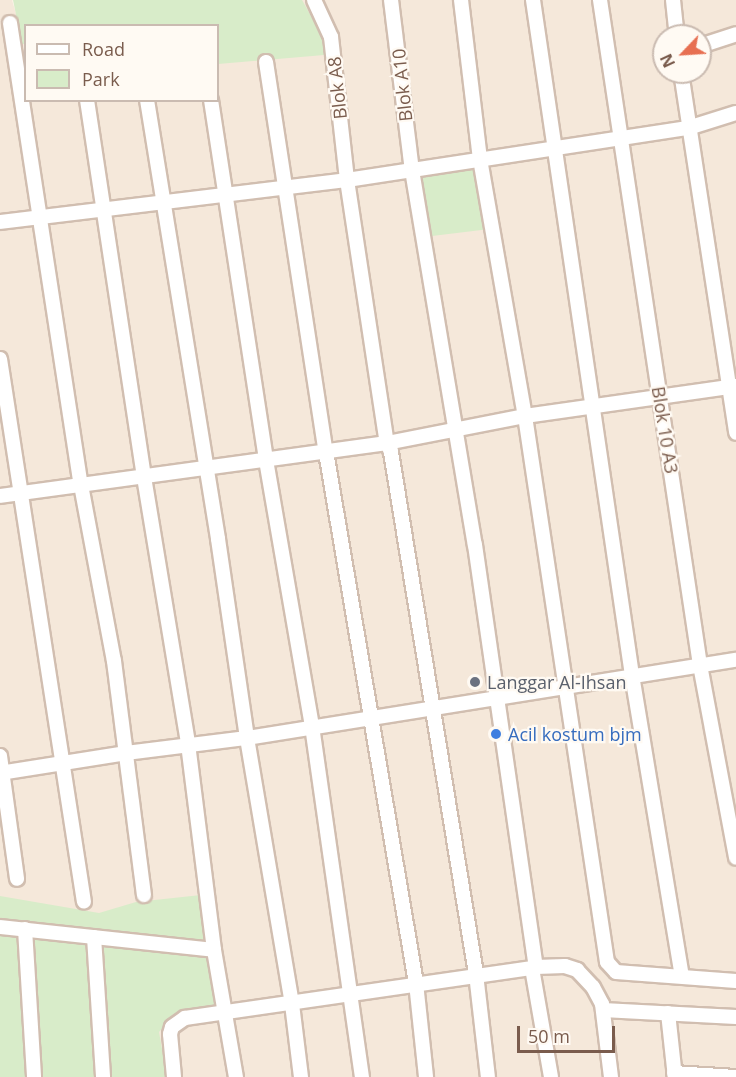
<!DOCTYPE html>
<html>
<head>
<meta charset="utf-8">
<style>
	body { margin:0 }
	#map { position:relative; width:736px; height:1077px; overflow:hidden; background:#fdf6ec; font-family:"Open Sans",sans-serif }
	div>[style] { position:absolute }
	.residential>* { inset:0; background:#f5e8da }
	.green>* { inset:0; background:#d8ecc9; transform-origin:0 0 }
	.roads { filter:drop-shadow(2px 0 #d1beb0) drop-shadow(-2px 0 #d1beb0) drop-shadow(0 2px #d1beb0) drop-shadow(0 -2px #d1beb0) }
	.street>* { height:14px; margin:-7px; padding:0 7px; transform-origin:7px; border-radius:7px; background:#fff }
	.dots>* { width:16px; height:16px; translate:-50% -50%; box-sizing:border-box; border:3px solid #fffaf3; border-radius:50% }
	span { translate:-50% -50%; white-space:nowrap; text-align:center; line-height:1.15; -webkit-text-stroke:4.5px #fffaf3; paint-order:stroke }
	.street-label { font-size:18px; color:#7a5c4d }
	.worship-label { font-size:18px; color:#5b616d }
	.left { translate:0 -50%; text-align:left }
	.shop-label { font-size:18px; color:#366cbe }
	.legend { position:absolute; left:24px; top:24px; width:195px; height:78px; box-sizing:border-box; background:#fffaf3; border:2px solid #cabbb1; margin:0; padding:8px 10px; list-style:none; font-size:18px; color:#7a5c4d }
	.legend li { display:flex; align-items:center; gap:12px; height:30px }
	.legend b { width:30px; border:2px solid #cabbb1 }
	.north { position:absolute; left:652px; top:24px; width:60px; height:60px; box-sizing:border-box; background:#fffaf3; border:2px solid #cabbb1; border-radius:50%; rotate:245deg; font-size:16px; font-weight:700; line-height:24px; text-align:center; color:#7a5c4d }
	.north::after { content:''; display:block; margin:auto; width:21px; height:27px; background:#e76f51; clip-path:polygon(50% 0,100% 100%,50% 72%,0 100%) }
	.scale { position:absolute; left:517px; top:1026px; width:98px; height:27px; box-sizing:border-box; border:3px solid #7a5c4d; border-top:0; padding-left:8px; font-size:18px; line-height:21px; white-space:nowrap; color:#7a5c4d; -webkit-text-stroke:4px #fffaf3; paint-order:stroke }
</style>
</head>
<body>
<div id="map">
	<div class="residential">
		<i style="clip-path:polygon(evenodd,0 0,12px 0,25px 44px,26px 100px,218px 100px,218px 55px,300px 0,736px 0,736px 1077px,0 1077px,0 0,664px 36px,700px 36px,700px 72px,664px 72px,664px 36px)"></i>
	</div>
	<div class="green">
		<i style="clip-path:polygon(13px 0,302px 0,324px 39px,324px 55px,218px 64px,218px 26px,26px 26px,25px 44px,22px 44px)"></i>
		<i style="left:478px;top:168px;width:62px;height:58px;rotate:83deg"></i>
		<i style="clip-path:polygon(201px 895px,215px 1011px,171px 1018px,159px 1032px,167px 1077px,0 1077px,0 896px,99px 913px,136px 902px)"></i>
	</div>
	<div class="roads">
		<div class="street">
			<i style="left:314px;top:0;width:41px;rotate:65.3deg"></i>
			<i style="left:331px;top:37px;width:144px;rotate:83.6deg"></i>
			<i style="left:347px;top:180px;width:266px;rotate:81.4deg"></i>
			<i style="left:387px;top:443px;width:10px;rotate:66deg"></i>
			<i style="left:391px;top:452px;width:529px;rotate:80.75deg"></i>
			<i style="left:476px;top:974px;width:104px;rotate:83.4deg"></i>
			<i style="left:391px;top:0;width:171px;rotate:83deg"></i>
			<i style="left:412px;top:170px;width:380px;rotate:80.5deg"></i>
			<i style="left:475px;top:545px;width:426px;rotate:81.8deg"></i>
			<i style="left:461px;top:0;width:160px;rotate:83.2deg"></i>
			<i style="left:480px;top:159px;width:261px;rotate:80.1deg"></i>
			<i style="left:525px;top:416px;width:552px;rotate:81.46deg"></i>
			<i style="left:607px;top:962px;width:13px;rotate:48deg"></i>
			<i style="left:616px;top:972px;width:120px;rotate:4.3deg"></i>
			<i style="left:533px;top:0;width:682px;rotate:81.66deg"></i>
			<i style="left:632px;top:675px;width:305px;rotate:80.6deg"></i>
			<i style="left:600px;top:0;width:672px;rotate:81.45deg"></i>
			<i style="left:700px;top:665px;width:196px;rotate:79.4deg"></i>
			<i style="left:673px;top:0;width:36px;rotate:84deg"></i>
			<i style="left:10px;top:23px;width:467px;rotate:81.3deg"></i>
			<i style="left:81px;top:485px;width:179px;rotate:79.4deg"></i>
			<i style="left:114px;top:661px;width:236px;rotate:82.7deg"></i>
			<i style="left:700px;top:46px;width:38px;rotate:-18deg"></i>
			<i style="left:266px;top:62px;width:395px;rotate:81.3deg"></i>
			<i style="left:326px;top:452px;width:539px;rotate:80.38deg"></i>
			<i style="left:416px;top:983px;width:95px;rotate:83.9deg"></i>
			<i style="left:681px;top:72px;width:365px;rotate:81.3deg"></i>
			<i style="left:87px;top:100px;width:381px;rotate:81.4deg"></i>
			<i style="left:144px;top:477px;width:271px;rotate:80.6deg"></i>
			<i style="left:188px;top:744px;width:208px;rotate:82.8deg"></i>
			<i style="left:214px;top:950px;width:129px;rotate:80.2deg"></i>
			<i style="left:147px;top:100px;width:445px;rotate:80.8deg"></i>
			<i style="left:218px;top:539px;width:201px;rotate:81.7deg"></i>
			<i style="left:247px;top:738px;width:270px;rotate:80.4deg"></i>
			<i style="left:292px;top:1004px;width:74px;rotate:83deg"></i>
			<i style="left:211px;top:100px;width:364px;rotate:81.3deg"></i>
			<i style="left:266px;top:460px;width:270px;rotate:80.2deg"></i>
			<i style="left:312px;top:726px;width:355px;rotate:81.9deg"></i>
			<i style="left:0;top:222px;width:350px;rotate:-6.9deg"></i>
			<i style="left:347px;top:180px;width:345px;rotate:-8.7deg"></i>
			<i style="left:688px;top:128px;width:50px;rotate:-17.4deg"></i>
			<i style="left:0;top:359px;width:549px;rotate:81.21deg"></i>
			<i style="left:0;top:496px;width:391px;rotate:-7.8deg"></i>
			<i style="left:387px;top:443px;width:141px;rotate:-11.1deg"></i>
			<i style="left:525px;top:416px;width:213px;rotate:-8.1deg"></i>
			<i style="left:0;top:756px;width:124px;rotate:82.1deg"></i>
			<i style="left:0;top:773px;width:128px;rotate:-9deg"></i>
			<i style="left:126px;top:753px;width:122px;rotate:-7.1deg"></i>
			<i style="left:247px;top:738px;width:495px;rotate:-9.1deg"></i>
			<i style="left:0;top:927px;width:215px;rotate:6.1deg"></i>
			<i style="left:25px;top:929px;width:148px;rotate:86.5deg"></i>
			<i style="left:94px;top:937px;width:140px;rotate:86.3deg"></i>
			<i style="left:603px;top:1010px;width:133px;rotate:3deg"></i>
			<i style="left:668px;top:1013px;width:64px;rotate:83.8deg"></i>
			<i style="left:674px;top:1073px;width:62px;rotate:3.7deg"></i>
			<i style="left:174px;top:1077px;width:43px;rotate:-95.3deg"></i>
			<i style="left:170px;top:1034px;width:7px;rotate:-74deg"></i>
			<i style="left:172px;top:1027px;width:16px;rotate:-35deg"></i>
			<i style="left:185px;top:1018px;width:351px;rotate:-8.2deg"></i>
			<i style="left:551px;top:1077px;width:111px;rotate:-99.9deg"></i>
			<i style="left:532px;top:968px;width:4px;rotate:-14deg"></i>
			<i style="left:536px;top:967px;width:29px;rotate:-2deg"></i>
			<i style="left:565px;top:966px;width:13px;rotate:18deg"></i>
			<i style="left:577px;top:970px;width:23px;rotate:47deg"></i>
			<i style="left:593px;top:987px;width:19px;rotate:62deg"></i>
			<i style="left:602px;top:1004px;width:74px;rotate:83deg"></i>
		</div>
	</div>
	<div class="dots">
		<i style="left:475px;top:682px;background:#6b7280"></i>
		<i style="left:496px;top:734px;background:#3f7fe0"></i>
	</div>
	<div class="street-label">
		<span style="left:402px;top:85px;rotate:-96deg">Blok A10</span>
		<span style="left:337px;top:88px;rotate:-96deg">Blok A8</span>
		<span style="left:665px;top:430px;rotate:81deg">Blok 10 A3</span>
	</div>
	<div class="worship-label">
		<span class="left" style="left:487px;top:682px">Langgar Al-Ihsan</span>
	</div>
	<div class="shop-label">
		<span class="left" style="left:508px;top:734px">Acil kostum bjm</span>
	</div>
	<ul class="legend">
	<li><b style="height:8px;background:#fff"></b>Road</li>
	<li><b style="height:16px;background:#d8ecc9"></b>Park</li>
	</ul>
	<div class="north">N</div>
	<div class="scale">50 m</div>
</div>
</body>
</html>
